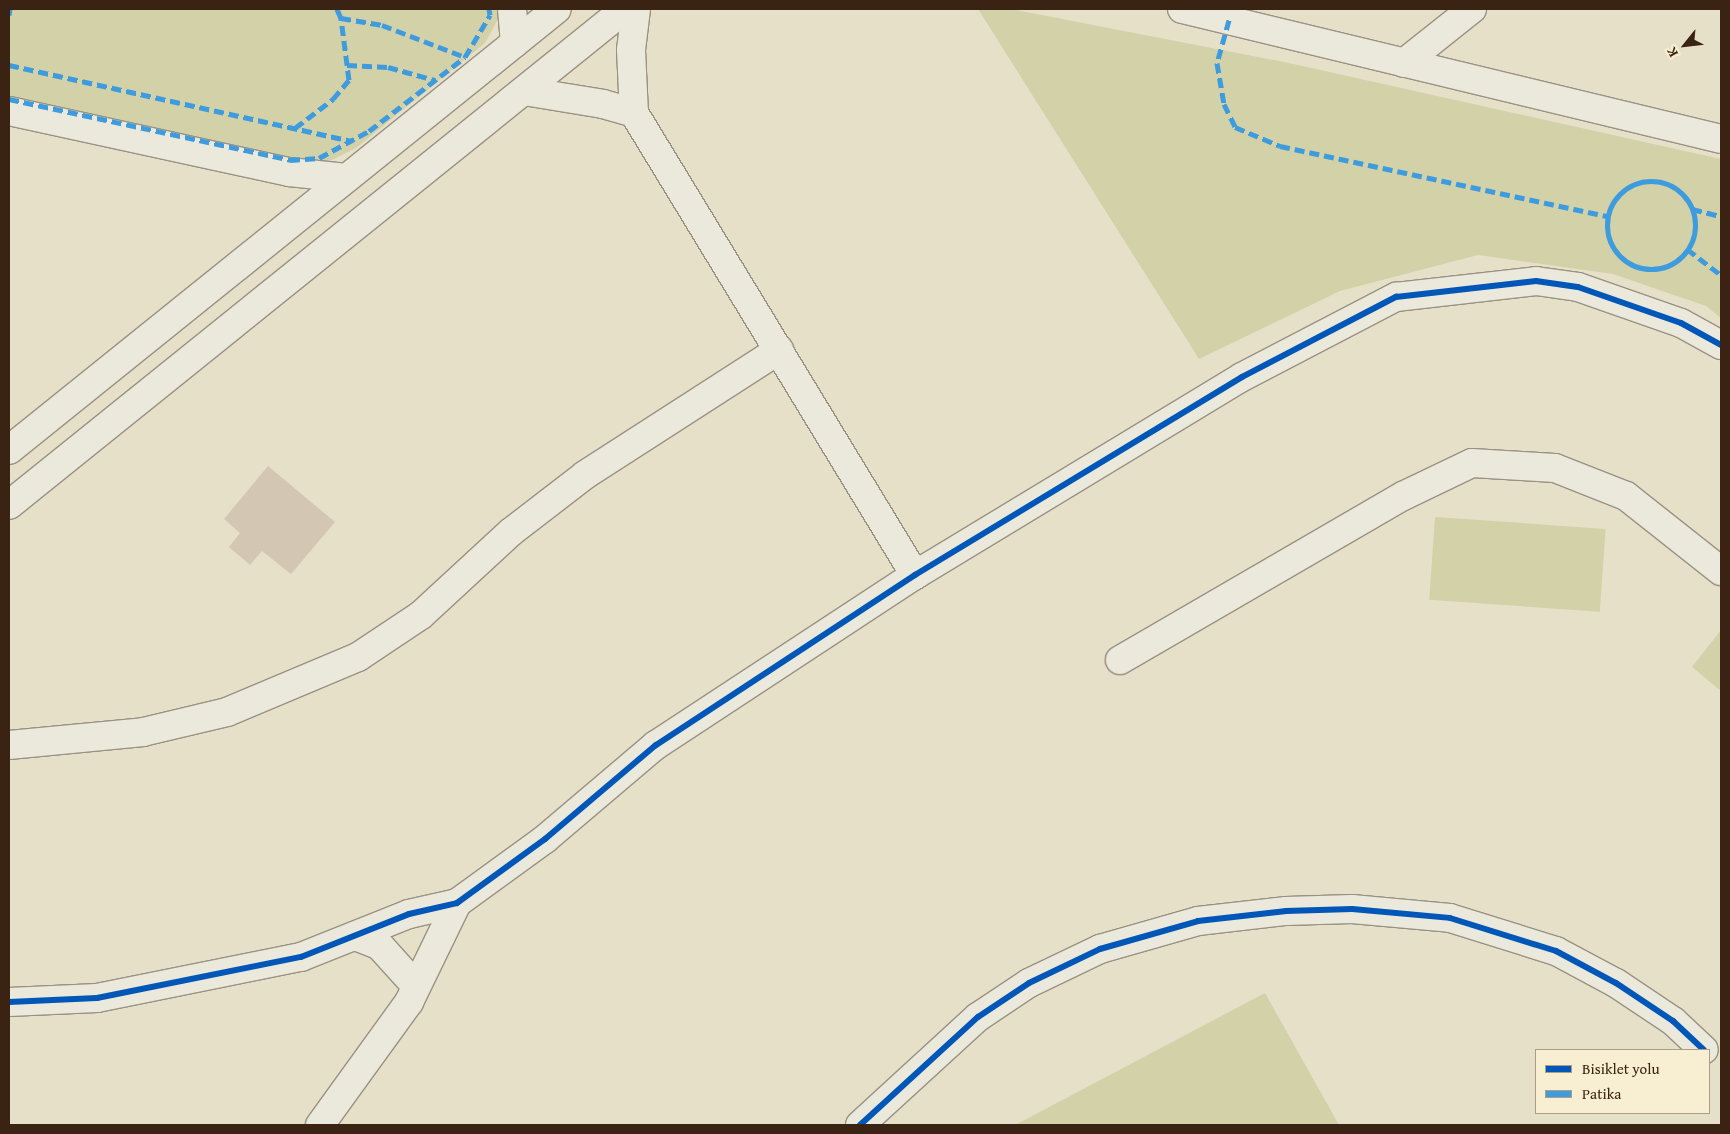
<!DOCTYPE html>
<html>
<head>
<meta charset="utf-8">
<style>
	body { margin:0 }
	#map { position:relative; width:1730px; height:1134px; overflow:hidden; background:#e7e0c9; font-family:"Gentium Book Plus",serif }
	div>[style] { position:absolute }
	.green>* { inset:0; background:#d2d1a8; transform-origin:0 0 }
	.building>* { inset:0; background:#d3c7b4 }
	.roads { filter:drop-shadow(1px 0 #999283) drop-shadow(-1px 0 #999283) drop-shadow(0 1px #999283) drop-shadow(0 -1px #999283) }
	.minor>* { height:28px; margin:-14px; padding:0 14px; transform-origin:14px; border-radius:14px; background:#ebe8dc }
	.quiet>* { height:5px; margin-top:-2.5px; transform-origin:0; background:repeating-linear-gradient(90deg,#3e9cde 0 10px,transparent 0 15px) }
	.quiet>.ring { margin:-2.5px; padding:0; box-sizing:content-box; background:none; border:5px solid #3e9cde; border-radius:50% }
	.cycleway>* { height:6px; margin:-3px; padding:0 3px; transform-origin:3px; border-radius:3px; background:#0057b8 }
	span { translate:-50% -50%; white-space:nowrap; text-align:center; line-height:1.15; -webkit-text-stroke:4.5px #f8efd3; paint-order:stroke }
	.frame { position:absolute; inset:0; border:10px solid #3a2312; pointer-events:none }
	.legend { position:absolute; left:1535px; top:1049px; width:175px; height:65px; box-sizing:border-box; background:#f8efd3; border:1px solid #ac9d86; margin:0; padding:6px 9px; list-style:none; font-size:15px; color:#3a2312 }
	.legend li { display:flex; align-items:center; gap:10px; height:25px }
	.legend b { width:25px; border:1px solid #ac9d86 }
	.north { position:absolute; left:1660px; top:20px; width:50px; height:50px; -webkit-text-stroke:4px #f8efd3; paint-order:stroke; rotate:241deg; font-size:14px; font-weight:700; line-height:20px; text-align:center; color:#3a2312 }
	.north::after { content:''; display:block; margin:auto; width:18px; height:22px; background:#3a2312; clip-path:polygon(50% 0,100% 100%,50% 72%,0 100%) }
</style>
</head>
<body>
<div id="map">
	<div class="green">
		<i style="clip-path:polygon(9px 9px,500px 9px,501px 14px,485px 43px,356px 148px,326px 163px,292px 166px,9px 103px)"></i>
		<i style="clip-path:polygon(978px 9px,1011px 9px,1289px 63px,1721px 159px,1721px 318px,1706px 306px,1613px 274px,1478px 255px,1340px 291px,1199px 359px)"></i>
		<i style="left:1435px;top:517px;width:171px;height:83px;rotate:4deg"></i>
		<i style="clip-path:polygon(1721px 630px,1721px 691px,1692px 667px)"></i>
		<i style="clip-path:polygon(1265px 993px,1339px 1125px,1015px 1125px)"></i>
	</div>
	<div class="building">
		<i style="clip-path:polygon(268px 466px,335px 522px,291px 574px,262px 551px,250px 565px,229px 547px,240px 533px,224px 519px)"></i>
	</div>
	<div class="roads">
		<div class="minor">
			<i style="left:512px;top:9px;width:34px;rotate:85deg"></i>
			<i style="left:636px;top:9px;width:41px;rotate:97deg"></i>
			<i style="left:631px;top:50px;width:63px;rotate:87.3deg"></i>
			<i style="left:634px;top:113px;width:541px;rotate:58.69deg"></i>
			<i style="left:1182px;top:9px;width:554px;rotate:13.56deg"></i>
			<i style="left:1404px;top:63px;width:87px;rotate:-38.5deg"></i>
			<i style="left:524px;top:91px;width:80px;rotate:9.3deg"></i>
			<i style="left:603px;top:104px;width:32px;rotate:16deg"></i>
			<i style="left:9px;top:111px;width:287px;rotate:12.3deg"></i>
			<i style="left:289px;top:172px;width:58px;rotate:5.9deg"></i>
			<i style="left:9px;top:450px;width:703px;rotate:-38.83deg"></i>
			<i style="left:9px;top:505px;width:791px;rotate:-38.84deg"></i>
			<i style="left:1120px;top:660px;width:327px;rotate:-30.1deg"></i>
			<i style="left:1403px;top:496px;width:76px;rotate:-25.6deg"></i>
			<i style="left:1472px;top:463px;width:83px;rotate:3.4deg"></i>
			<i style="left:1555px;top:468px;width:76px;rotate:21.5deg"></i>
			<i style="left:1626px;top:496px;width:121px;rotate:38.3deg"></i>
			<i style="left:9px;top:745px;width:135px;rotate:-5.5deg"></i>
			<i style="left:143px;top:732px;width:86px;rotate:-13.4deg"></i>
			<i style="left:227px;top:712px;width:142px;rotate:-22.8deg"></i>
			<i style="left:358px;top:657px;width:76px;rotate:-33.7deg"></i>
			<i style="left:421px;top:615px;width:122px;rotate:-42.7deg"></i>
			<i style="left:511px;top:532px;width:93px;rotate:-37.6deg"></i>
			<i style="left:585px;top:475px;width:231px;rotate:-32.8deg"></i>
			<i style="left:355px;top:936px;width:26px;rotate:21deg"></i>
			<i style="left:379px;top:945px;width:55px;rotate:47.9deg"></i>
			<i style="left:9px;top:1002px;width:88px;rotate:-2.6deg"></i>
			<i style="left:97px;top:998px;width:208px;rotate:-11.4deg"></i>
			<i style="left:301px;top:957px;width:116px;rotate:-21.7deg"></i>
			<i style="left:409px;top:914px;width:49px;rotate:-12.9deg"></i>
			<i style="left:457px;top:903px;width:109px;rotate:-36deg"></i>
			<i style="left:545px;top:839px;width:145px;rotate:-40.3deg"></i>
			<i style="left:656px;top:745px;width:310px;rotate:-33.3deg"></i>
			<i style="left:915px;top:575px;width:382px;rotate:-31.2deg"></i>
			<i style="left:1242px;top:377px;width:174px;rotate:-27.5deg"></i>
			<i style="left:1396px;top:297px;width:141px;rotate:-6.5deg"></i>
			<i style="left:1536px;top:281px;width:42px;rotate:8.1deg"></i>
			<i style="left:1578px;top:287px;width:109px;rotate:19.3deg"></i>
			<i style="left:1681px;top:323px;width:46px;rotate:28.8deg"></i>
			<i style="left:320px;top:1125px;width:152px;rotate:-54.1deg"></i>
			<i style="left:409px;top:1002px;width:110px;rotate:-64.1deg"></i>
			<i style="left:860px;top:1125px;width:160px;rotate:-42.5deg"></i>
			<i style="left:978px;top:1017px;width:61px;rotate:-33.7deg"></i>
			<i style="left:1029px;top:983px;width:79px;rotate:-25.6deg"></i>
			<i style="left:1100px;top:949px;width:102px;rotate:-15.9deg"></i>
			<i style="left:1198px;top:921px;width:89px;rotate:-6.5deg"></i>
			<i style="left:1286px;top:911px;width:66px;rotate:-1.7deg"></i>
			<i style="left:1352px;top:909px;width:98px;rotate:5.2deg"></i>
			<i style="left:1450px;top:918px;width:111px;rotate:17.3deg"></i>
			<i style="left:1556px;top:951px;width:68px;rotate:28.1deg"></i>
			<i style="left:1616px;top:983px;width:69px;rotate:33.7deg"></i>
			<i style="left:1673px;top:1021px;width:42px;rotate:43.1deg"></i>
		</div>
	</div>
	<div class="quiet">
		<i style="left:9px;top:15px;width:6px;rotate:-81deg"></i>
		<i style="left:341px;top:18px;width:42px;rotate:9.7deg"></i>
		<i style="left:382px;top:25px;width:89px;rotate:21.1deg"></i>
		<i style="left:1229px;top:20px;width:45px;rotate:105.6deg"></i>
		<i style="left:1217px;top:63px;width:42px;rotate:80.3deg"></i>
		<i style="left:1224px;top:104px;width:25px;rotate:64deg"></i>
		<i style="left:1235px;top:127px;width:49px;rotate:22.9deg"></i>
		<i style="left:1280px;top:146px;width:334px;rotate:12.1deg"></i>
		<i style="left:9px;top:65px;width:351px;rotate:12.5deg"></i>
		<i style="left:347px;top:65px;width:41px;rotate:2.8deg"></i>
		<i style="left:388px;top:67px;width:49px;rotate:15.5deg"></i>
		<i style="left:9px;top:99px;width:288px;rotate:12.2deg"></i>
		<i style="left:290px;top:160px;width:29px;rotate:-4deg"></i>
		<i style="left:319px;top:158px;width:57px;rotate:-28.4deg"></i>
		<i style="left:369px;top:131px;width:121px;rotate:-37.6deg"></i>
		<i style="left:465px;top:57px;width:49px;rotate:-59.2deg"></i>
		<i style="left:490px;top:15px;width:6px;rotate:-99deg"></i>
		<i style="left:295px;top:128px;width:48px;rotate:-37.3deg"></i>
		<i style="left:333px;top:99px;width:25px;rotate:-50deg"></i>
		<i style="left:349px;top:80px;width:63px;rotate:-97.4deg"></i>
		<i style="left:341px;top:18px;width:10px;rotate:-114deg"></i>
		<i class="ring" style="left:1607px;top:181px;width:83px;height:83px"></i>
		<i style="left:1692px;top:209px;width:30px;rotate:14deg"></i>
		<i style="left:1687px;top:249px;width:43px;rotate:37.4deg"></i>
	</div>
	<div class="cycleway">
		<i style="left:9px;top:1002px;width:88px;rotate:-2.6deg"></i>
		<i style="left:97px;top:998px;width:208px;rotate:-11.4deg"></i>
		<i style="left:301px;top:957px;width:116px;rotate:-21.7deg"></i>
		<i style="left:409px;top:914px;width:49px;rotate:-12.9deg"></i>
		<i style="left:457px;top:903px;width:109px;rotate:-36deg"></i>
		<i style="left:545px;top:839px;width:145px;rotate:-40.3deg"></i>
		<i style="left:656px;top:745px;width:310px;rotate:-33.3deg"></i>
		<i style="left:915px;top:575px;width:382px;rotate:-31.2deg"></i>
		<i style="left:1242px;top:377px;width:174px;rotate:-27.5deg"></i>
		<i style="left:1396px;top:297px;width:141px;rotate:-6.5deg"></i>
		<i style="left:1536px;top:281px;width:42px;rotate:8.1deg"></i>
		<i style="left:1578px;top:287px;width:109px;rotate:19.3deg"></i>
		<i style="left:1681px;top:323px;width:46px;rotate:28.8deg"></i>
		<i style="left:860px;top:1125px;width:160px;rotate:-42.5deg"></i>
		<i style="left:978px;top:1017px;width:61px;rotate:-33.7deg"></i>
		<i style="left:1029px;top:983px;width:79px;rotate:-25.6deg"></i>
		<i style="left:1100px;top:949px;width:102px;rotate:-15.9deg"></i>
		<i style="left:1198px;top:921px;width:89px;rotate:-6.5deg"></i>
		<i style="left:1286px;top:911px;width:66px;rotate:-1.7deg"></i>
		<i style="left:1352px;top:909px;width:98px;rotate:5.2deg"></i>
		<i style="left:1450px;top:918px;width:111px;rotate:17.3deg"></i>
		<i style="left:1556px;top:951px;width:68px;rotate:28.1deg"></i>
		<i style="left:1616px;top:983px;width:69px;rotate:33.7deg"></i>
		<i style="left:1673px;top:1021px;width:42px;rotate:43.1deg"></i>
	</div>
	<div class="frame"></div>
	<ul class="legend">
	<li><b style="height:6px;background:#0057b8"></b>Bisiklet yolu</li>
	<li><b style="height:6px;background:#3e9cde"></b>Patika</li>
	</ul>
	<div class="north">K</div>
</div>
</body>
</html>
